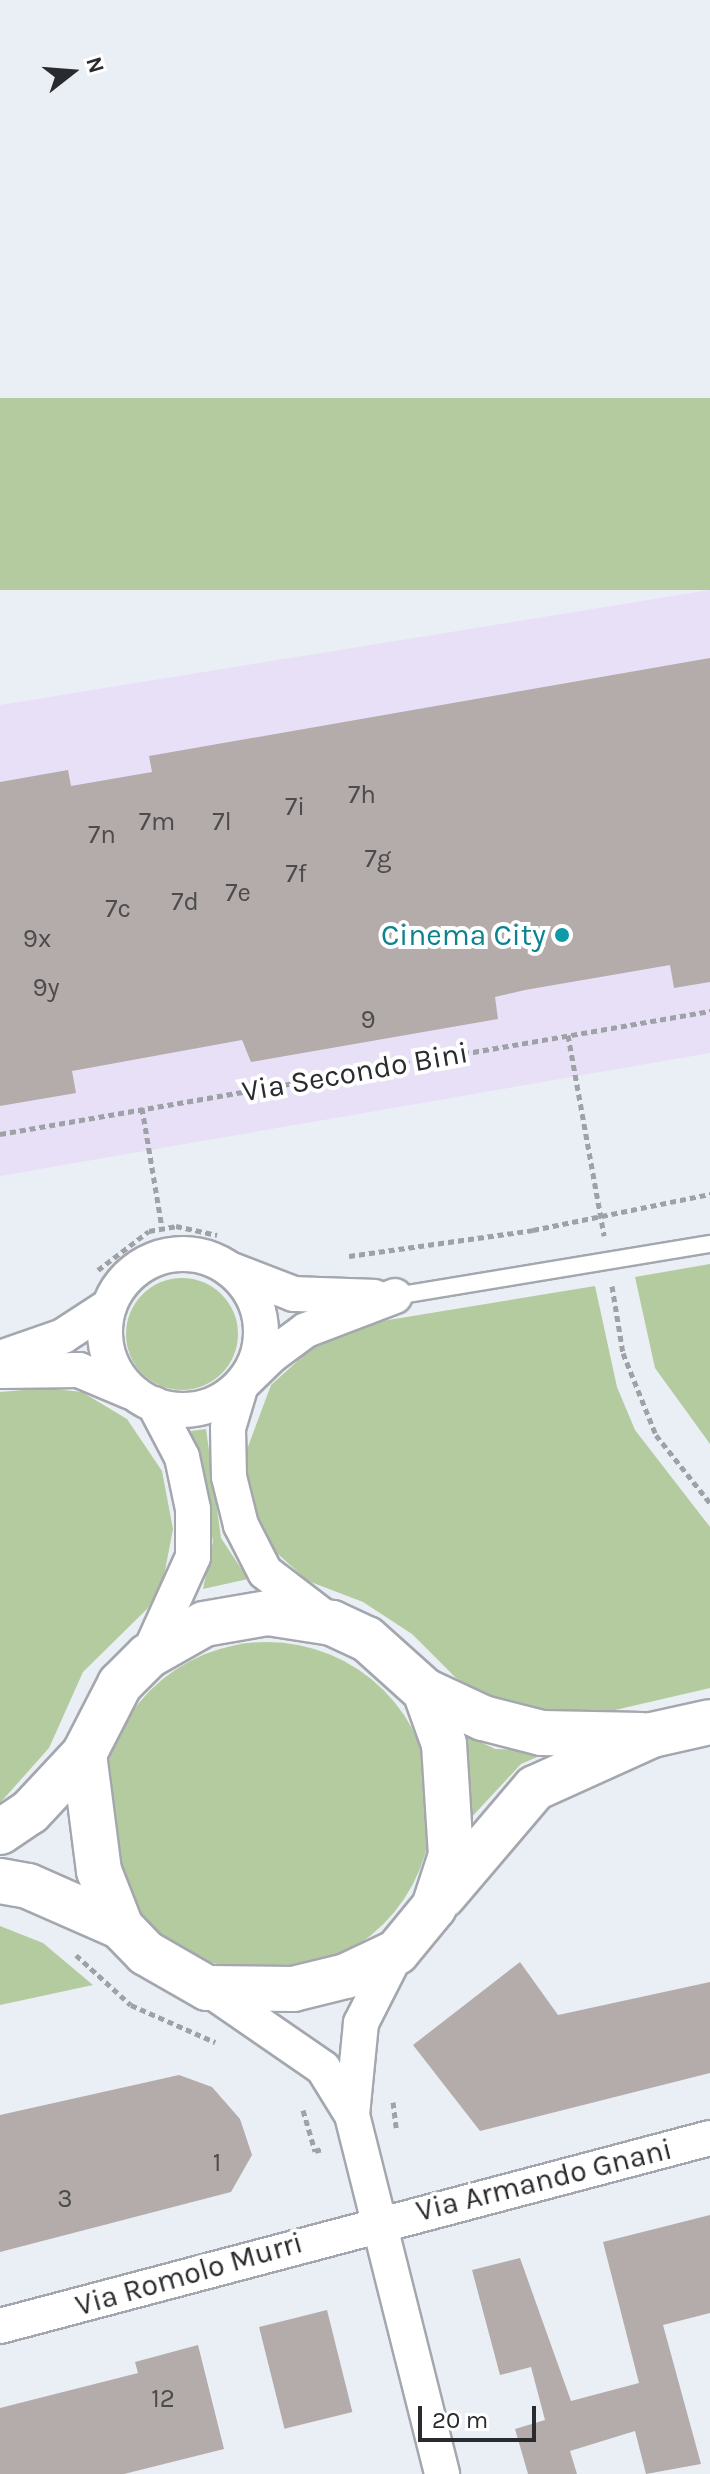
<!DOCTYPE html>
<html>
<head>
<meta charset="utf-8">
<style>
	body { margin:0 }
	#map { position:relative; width:710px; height:2474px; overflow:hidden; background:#eaeff5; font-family:Karla,sans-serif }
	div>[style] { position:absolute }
	.commercial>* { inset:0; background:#e8e0f6 }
	.green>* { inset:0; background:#b4cb9f; transform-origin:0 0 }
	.round { border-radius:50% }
	.building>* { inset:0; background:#b4acaa; transform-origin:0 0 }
	.path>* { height:5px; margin-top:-2.5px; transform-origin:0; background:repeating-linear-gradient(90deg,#9ea1a6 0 6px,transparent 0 10px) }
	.roads { filter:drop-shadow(2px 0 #a4a7ae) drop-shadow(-2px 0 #a4a7ae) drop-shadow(0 2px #a4a7ae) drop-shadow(0 -2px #a4a7ae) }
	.lane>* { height:16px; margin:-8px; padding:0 8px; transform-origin:8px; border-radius:8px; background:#fff }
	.street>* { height:34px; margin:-17px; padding:0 17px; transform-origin:17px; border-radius:17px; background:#fff }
	.street>.ring { margin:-17px; padding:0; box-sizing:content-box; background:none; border:34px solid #fff; border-radius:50% }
	.secondary>* { height:44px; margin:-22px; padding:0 22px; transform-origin:22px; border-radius:22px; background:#fff }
	.dots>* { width:22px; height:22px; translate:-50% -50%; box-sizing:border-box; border:4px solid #fff; border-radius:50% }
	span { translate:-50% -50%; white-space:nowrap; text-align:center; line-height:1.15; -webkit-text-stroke:8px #fff; paint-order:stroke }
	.number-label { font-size:26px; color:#4c4b4d }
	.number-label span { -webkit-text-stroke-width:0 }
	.culture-label { font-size:30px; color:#0d838f }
	.right { translate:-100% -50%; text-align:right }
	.street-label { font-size:30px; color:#2a2b2e }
	.north { position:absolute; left:32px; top:32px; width:80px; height:80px; -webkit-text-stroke:6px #fff; paint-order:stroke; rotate:73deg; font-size:22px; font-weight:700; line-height:32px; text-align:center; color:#2a2b2e }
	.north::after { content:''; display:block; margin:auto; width:28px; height:36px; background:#2a2b2e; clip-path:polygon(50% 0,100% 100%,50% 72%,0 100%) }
	.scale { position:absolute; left:418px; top:2406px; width:118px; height:36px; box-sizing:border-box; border:4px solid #2a2b2e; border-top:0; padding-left:10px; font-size:24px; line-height:28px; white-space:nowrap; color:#2a2b2e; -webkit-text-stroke:6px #fff; paint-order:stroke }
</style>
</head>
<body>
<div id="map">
	<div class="commercial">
		<i style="clip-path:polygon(710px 590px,710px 1053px,0 1176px,0 705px)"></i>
	</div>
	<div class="green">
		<i style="left:710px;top:398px;width:192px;height:718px;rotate:90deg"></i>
		<i style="clip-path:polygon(710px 1264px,710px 1444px,655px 1368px,635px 1277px)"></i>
		<i class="round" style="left:126px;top:1278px;width:112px;height:112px"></i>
		<i style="clip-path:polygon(595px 1286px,617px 1387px,635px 1430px,710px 1527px,710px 1688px,585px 1717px,497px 1706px,455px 1677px,412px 1634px,363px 1602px,308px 1581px,270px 1547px,250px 1501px,246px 1452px,271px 1385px,322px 1339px,352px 1326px)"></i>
		<i style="clip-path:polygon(46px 1388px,82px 1392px,127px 1419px,162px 1471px,173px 1529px,163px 1581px,148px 1608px,83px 1672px,49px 1748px,0 1803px,0 1392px)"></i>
		<i style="clip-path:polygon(206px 1429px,221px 1538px,248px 1579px,203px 1589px,213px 1541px,191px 1431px)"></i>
		<i class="round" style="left:102px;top:1642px;width:330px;height:330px"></i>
		<i style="clip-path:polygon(454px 1729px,495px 1749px,551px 1751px,521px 1764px,468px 1821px,470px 1782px)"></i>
		<i style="clip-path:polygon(0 1926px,43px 1943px,93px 1985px,0 2005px)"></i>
	</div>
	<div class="building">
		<i style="clip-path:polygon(710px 658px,710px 982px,674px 988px,670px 965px,525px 990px,495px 997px,498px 1019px,251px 1062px,242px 1040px,72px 1071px,76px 1093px,0 1106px,0 782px,68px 770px,71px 786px,152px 772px,149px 756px)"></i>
		<i style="clip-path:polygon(520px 1962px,558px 2015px,710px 1982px,710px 2073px,480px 2131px,413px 2045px)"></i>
		<i style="clip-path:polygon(179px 2075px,212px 2087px,240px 2119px,252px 2155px,231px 2192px,0 2252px,0 2115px)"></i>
		<i style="clip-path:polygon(710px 2215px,710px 2313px,663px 2325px,701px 2464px,646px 2474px,635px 2431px,570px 2451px,577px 2474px,528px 2474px,515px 2429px,545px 2420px,531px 2367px,500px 2375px,472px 2270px,520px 2258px,571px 2401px,639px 2383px,603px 2242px)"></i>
		<i style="left:327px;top:2310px;width:105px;height:70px;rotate:76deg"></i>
		<i style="clip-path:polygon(198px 2345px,224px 2449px,124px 2474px,0 2474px,0 2408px,138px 2373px,135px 2362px)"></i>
	</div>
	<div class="path">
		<i style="left:568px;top:1035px;width:204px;rotate:79.8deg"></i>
		<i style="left:142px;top:1108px;width:122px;rotate:80.5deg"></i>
		<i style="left:0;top:1134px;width:721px;rotate:-9.83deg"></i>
		<i style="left:349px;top:1256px;width:186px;rotate:-8deg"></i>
		<i style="left:533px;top:1230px;width:181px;rotate:-11.5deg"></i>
		<i style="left:98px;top:1270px;width:64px;rotate:-37.4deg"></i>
		<i style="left:149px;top:1231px;width:27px;rotate:-10deg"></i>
		<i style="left:176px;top:1226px;width:42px;rotate:12.4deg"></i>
		<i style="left:612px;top:1286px;width:68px;rotate:80.7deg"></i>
		<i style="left:623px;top:1353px;width:88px;rotate:68.1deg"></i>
		<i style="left:656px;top:1435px;width:87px;rotate:51.5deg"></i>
		<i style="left:76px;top:1955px;width:74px;rotate:42.3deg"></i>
		<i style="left:131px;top:2005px;width:92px;rotate:23.8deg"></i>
		<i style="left:393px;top:2102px;width:26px;rotate:83deg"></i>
		<i style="left:303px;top:2110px;width:43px;rotate:73.7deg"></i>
		<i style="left:315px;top:2151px;width:7px;rotate:-16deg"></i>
	</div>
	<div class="roads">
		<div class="lane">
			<i style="left:395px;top:1296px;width:319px;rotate:-9.4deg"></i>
		</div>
		<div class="street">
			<i class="ring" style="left:105px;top:1254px;width:122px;height:122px"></i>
			<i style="left:232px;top:1270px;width:66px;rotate:21.2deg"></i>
			<i style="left:294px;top:1294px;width:80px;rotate:2.1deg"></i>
			<i style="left:0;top:1358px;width:67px;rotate:-19.2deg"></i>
			<i style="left:63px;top:1336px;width:55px;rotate:-33.1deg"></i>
			<i style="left:0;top:1371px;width:79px;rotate:-0.7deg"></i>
			<i style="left:79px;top:1370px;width:56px;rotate:22.9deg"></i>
			<i style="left:328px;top:1620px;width:79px;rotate:-142.7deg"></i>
			<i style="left:265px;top:1572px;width:53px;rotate:-117.1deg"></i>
			<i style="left:241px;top:1525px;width:49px;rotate:-104deg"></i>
			<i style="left:229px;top:1477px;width:49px;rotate:-91.2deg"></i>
			<i style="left:228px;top:1428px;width:45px;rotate:-73.2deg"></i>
			<i style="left:241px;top:1385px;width:43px;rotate:-44.1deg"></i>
			<i style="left:272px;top:1355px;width:42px;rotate:-36.3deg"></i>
			<i style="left:306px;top:1330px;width:95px;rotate:-20.9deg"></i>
			<i style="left:148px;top:1656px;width:109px;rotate:-65.6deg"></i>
			<i style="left:193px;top:1557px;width:48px;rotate:-90deg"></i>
			<i style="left:193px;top:1509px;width:53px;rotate:-101.9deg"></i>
			<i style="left:182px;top:1457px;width:60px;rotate:-117.8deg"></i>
			<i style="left:397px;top:1952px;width:80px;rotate:116.9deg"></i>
			<i style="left:361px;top:2023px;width:92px;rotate:95.6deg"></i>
			<i style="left:352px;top:2115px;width:370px;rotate:75.9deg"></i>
			<i style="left:207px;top:1988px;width:141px;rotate:34.6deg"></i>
			<i style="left:323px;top:2068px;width:55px;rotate:58.3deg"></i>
			<i style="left:0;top:2326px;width:734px;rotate:-14.83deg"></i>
		</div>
		<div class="secondary">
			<i style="left:268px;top:1613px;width:65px;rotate:8.9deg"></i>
			<i style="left:332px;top:1623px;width:38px;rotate:25deg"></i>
			<i style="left:367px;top:1639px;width:78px;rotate:41.9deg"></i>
			<i style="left:425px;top:1691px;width:56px;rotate:70.3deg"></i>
			<i style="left:444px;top:1744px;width:111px;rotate:86.4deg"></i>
			<i style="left:451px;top:1855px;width:55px;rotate:108.1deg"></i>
			<i style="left:434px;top:1907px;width:58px;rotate:129.4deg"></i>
			<i style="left:397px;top:1952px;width:56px;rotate:154.8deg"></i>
			<i style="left:346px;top:1976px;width:55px;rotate:166.2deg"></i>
			<i style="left:293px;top:1989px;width:86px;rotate:-179.3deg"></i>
			<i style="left:207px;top:1988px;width:70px;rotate:-150.2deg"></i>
			<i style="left:146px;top:1953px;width:36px;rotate:-134deg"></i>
			<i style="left:121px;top:1927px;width:60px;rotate:-111.4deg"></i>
			<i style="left:99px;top:1871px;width:118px;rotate:-97.3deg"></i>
			<i style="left:84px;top:1754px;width:79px;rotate:-62.8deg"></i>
			<i style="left:120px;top:1684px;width:40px;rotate:-45deg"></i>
			<i style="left:148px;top:1656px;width:64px;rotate:-29.7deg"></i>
			<i style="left:204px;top:1624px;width:65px;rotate:-9.8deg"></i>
			<i style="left:425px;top:1691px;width:64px;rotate:25deg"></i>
			<i style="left:483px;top:1718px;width:61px;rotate:14.3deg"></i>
			<i style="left:542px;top:1733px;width:100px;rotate:1.1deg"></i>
			<i style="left:0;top:1832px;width:36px;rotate:-34deg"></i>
			<i style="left:30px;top:1812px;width:79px;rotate:-47deg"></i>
			<i style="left:0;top:1881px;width:28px;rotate:10deg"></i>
			<i style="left:28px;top:1886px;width:102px;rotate:23.8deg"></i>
			<i style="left:443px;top:1896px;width:142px;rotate:-49.6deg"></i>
			<i style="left:535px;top:1788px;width:128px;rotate:-24.4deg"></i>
			<i style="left:652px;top:1735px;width:59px;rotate:-12.6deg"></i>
		</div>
	</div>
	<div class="dots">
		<i style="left:562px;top:935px;background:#0f9aa8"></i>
	</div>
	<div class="number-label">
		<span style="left:362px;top:795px">7h</span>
		<span style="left:295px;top:807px">7i</span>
		<span style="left:157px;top:822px">7m</span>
		<span style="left:222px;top:822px">7l</span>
		<span style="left:102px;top:835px">7n</span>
		<span style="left:378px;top:859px">7g</span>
		<span style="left:296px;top:874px">7f</span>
		<span style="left:238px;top:893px">7e</span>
		<span style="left:185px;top:902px">7d</span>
		<span style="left:118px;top:909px">7c</span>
		<span style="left:37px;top:939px">9x</span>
		<span style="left:46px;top:988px">9y</span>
		<span style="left:368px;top:1020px">9</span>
		<span style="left:217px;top:2163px">1</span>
		<span style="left:65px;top:2199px">3</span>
		<span style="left:163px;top:2399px">12</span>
	</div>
	<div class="culture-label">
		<span class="right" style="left:546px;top:935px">Cinema City</span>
	</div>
	<div class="street-label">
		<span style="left:355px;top:1072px;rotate:-10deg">Via Secondo Bini</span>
		<span style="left:544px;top:2180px;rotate:-14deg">Via Armando Gnani</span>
		<span style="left:189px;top:2274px;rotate:-16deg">Via Romolo Murri</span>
	</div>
	<div class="north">N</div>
	<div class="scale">20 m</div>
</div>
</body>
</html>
